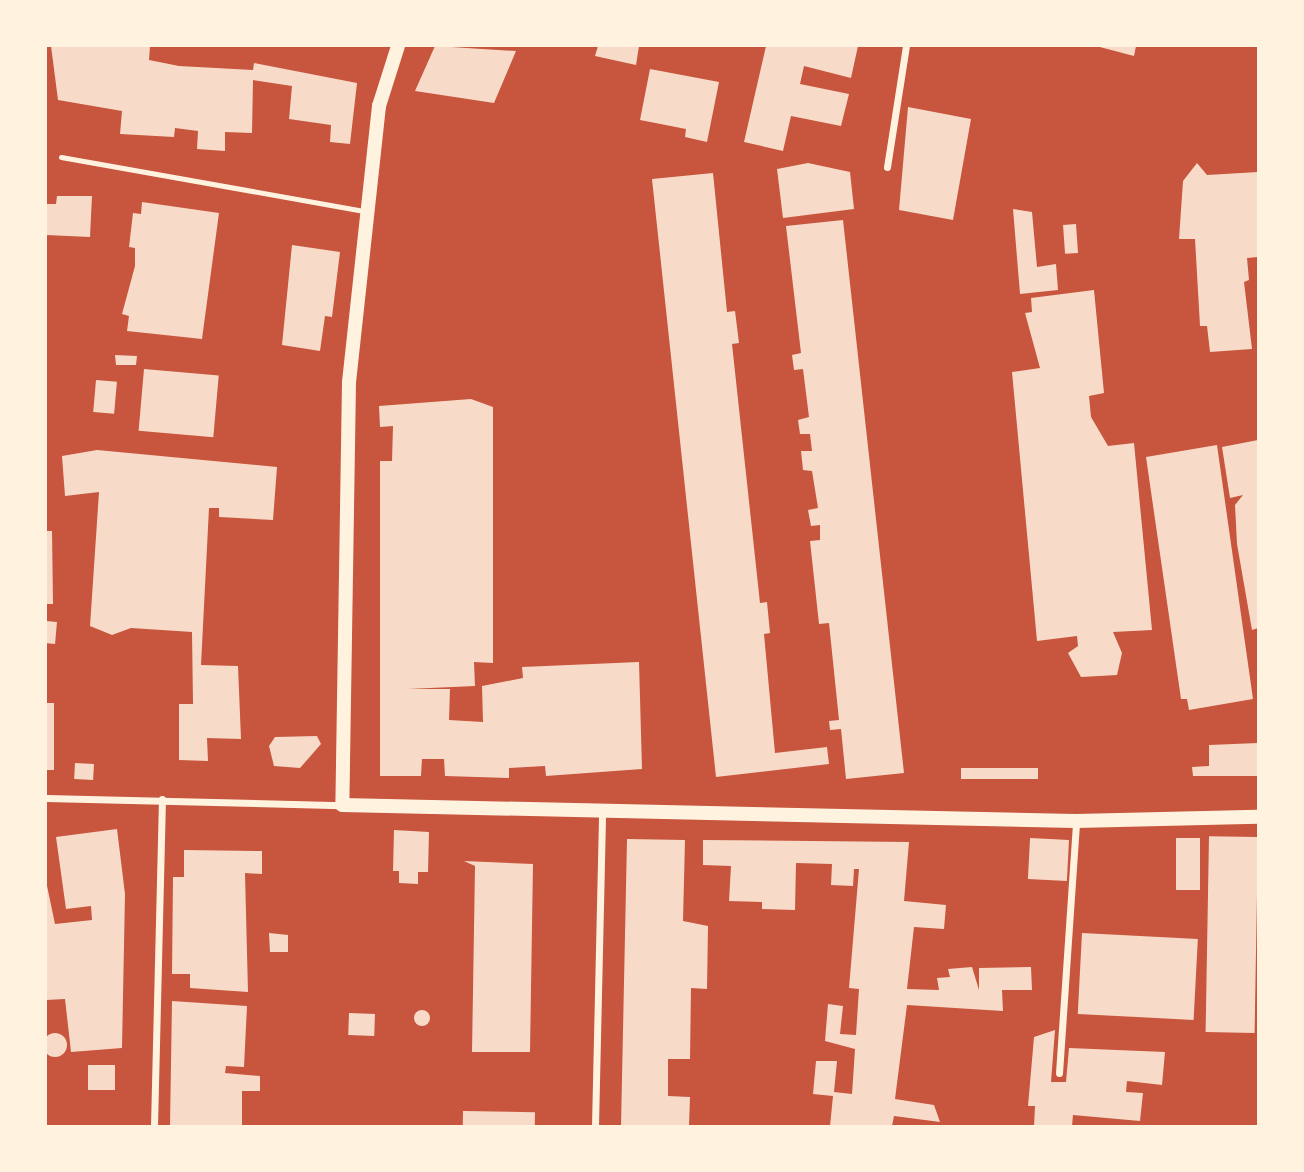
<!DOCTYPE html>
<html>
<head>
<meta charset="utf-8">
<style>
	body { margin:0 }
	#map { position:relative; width:1304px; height:1172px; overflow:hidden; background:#c8553d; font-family:"Work Sans",sans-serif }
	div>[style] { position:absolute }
	.building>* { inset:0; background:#f7dbc8; transform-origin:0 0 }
	.round { border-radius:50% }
	.service>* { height:5px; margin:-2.5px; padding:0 2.5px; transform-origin:2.5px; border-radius:2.5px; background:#fff3e0 }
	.minor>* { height:7px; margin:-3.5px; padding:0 3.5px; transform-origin:3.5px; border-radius:3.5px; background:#fff3e0 }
	.secondary>* { height:14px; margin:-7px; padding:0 7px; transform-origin:7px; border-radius:7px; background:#fff3e0 }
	span { translate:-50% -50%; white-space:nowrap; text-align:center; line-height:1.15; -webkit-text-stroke:7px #fff3e0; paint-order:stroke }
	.frame { position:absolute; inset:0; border:47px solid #fff3e0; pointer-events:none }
</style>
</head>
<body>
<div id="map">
	<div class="building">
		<i style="clip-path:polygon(51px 46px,150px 46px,149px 60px,179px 66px,253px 70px,254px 63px,357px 83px,350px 144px,330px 142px,331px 125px,289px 119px,292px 86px,253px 80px,252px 133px,225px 132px,225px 151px,197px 149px,198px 131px,175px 128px,174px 137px,120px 134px,122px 111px,58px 100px)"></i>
		<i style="clip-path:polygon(435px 46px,516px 51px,494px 103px,415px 91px)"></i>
		<i style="clip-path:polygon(598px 46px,639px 46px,636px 65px,595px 56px)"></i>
		<i style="clip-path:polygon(766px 46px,858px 46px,851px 78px,804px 66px,800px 84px,849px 94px,841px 126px,791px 116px,783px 151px,744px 142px)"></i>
		<i style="clip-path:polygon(1096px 46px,1136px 46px,1134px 56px)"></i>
		<i style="clip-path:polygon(650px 69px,719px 82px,707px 142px,685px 137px,686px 129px,640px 120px)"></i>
		<i style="clip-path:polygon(908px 107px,971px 119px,953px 220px,899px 210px)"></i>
		<i style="clip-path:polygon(808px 163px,850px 172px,854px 209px,783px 218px,777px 169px)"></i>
		<i style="clip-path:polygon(1197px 163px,1207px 175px,1258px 172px,1258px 257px,1247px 258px,1249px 280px,1244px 282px,1252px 349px,1210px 352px,1207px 326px,1200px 326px,1195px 239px,1179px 239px,1183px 181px)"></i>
		<i style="clip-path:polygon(713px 173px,727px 312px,735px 311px,739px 343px,732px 344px,760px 603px,767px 602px,770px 633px,764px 634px,775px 753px,827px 747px,829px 764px,716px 777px,652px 179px)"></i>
		<i style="clip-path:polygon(57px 196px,92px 196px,90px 237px,46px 235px,46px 204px,56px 204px)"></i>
		<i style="clip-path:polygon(142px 202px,219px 213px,202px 339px,127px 331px,129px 316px,122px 314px,135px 266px,135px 248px,129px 247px,133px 213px,141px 214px)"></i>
		<i style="clip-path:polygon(1013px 209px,1032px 212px,1037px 267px,1056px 264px,1058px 290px,1020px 294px)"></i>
		<i style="clip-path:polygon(843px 220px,904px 773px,846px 779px,841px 729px,830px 730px,829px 721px,839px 720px,829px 623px,819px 624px,810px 541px,820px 540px,820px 525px,811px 526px,808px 510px,818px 508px,812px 471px,803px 470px,801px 451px,812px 451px,810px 434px,800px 434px,798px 420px,809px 417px,803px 369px,794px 370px,792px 355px,801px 353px,786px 226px)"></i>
		<i style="left:1076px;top:224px;width:29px;height:13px;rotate:86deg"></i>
		<i style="clip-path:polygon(292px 245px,340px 252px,332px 317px,325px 316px,320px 351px,282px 345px)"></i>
		<i style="clip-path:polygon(1094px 290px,1104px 393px,1089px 396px,1091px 417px,1108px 446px,1134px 443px,1152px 630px,1113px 632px,1122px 653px,1117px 675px,1081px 677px,1068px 653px,1078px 646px,1077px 636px,1037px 641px,1012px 372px,1040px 368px,1025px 313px,1032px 312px,1031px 298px)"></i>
		<i style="clip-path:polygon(115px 355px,137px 356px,136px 365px,116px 365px)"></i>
		<i style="left:144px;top:369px;width:75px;height:62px;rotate:5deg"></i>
		<i style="left:96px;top:380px;width:21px;height:32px;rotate:5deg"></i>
		<i style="clip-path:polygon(471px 399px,493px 407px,493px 663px,474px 662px,475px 686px,408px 689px,450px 689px,449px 720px,483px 722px,482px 686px,523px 678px,522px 667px,639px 662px,642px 769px,546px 776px,545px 766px,509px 768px,509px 778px,445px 776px,444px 759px,422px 759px,421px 776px,380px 776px,380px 461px,392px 461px,393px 426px,380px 427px,379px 406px)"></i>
		<i style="clip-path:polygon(1258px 440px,1258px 628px,1252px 630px,1237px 544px,1235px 505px,1243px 495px,1230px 498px,1222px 447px)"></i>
		<i style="clip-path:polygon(1217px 445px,1253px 699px,1189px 710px,1187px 699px,1181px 699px,1146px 457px)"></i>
		<i style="clip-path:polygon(97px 450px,277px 467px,273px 520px,219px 517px,219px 508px,209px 508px,201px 665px,238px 666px,241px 739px,207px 738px,208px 761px,179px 760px,179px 704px,193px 704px,192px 632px,131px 628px,112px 635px,90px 626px,99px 492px,65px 496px,62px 456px)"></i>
		<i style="clip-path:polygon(46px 531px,52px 531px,53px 604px,46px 604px)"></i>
		<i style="left:46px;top:621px;width:11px;height:22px;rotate:5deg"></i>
		<i style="left:46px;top:703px;width:8px;height:67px"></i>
		<i style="clip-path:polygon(317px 736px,321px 744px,300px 768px,274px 766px,269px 746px,275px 737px)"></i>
		<i style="clip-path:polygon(1258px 743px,1258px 776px,1193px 776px,1192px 767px,1209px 766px,1209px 745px)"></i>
		<i style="left:75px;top:763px;width:19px;height:16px;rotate:3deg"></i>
		<i style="left:1038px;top:768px;width:11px;height:77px;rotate:90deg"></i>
		<i style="clip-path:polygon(117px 829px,125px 894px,122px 1048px,71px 1052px,65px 999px,46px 1000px,46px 881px,55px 924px,92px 920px,91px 906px,66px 909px,56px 837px)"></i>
		<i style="clip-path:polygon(394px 830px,429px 832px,428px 872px,418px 872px,418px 884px,399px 883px,399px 871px,393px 871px)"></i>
		<i style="left:1258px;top:837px;width:196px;height:49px;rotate:91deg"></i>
		<i style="left:1176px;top:838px;width:24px;height:52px"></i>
		<i style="clip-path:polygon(627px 839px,685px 840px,683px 921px,708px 926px,707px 989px,691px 988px,690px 1059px,668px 1059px,668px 1096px,690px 1097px,689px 1126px,621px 1126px)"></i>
		<i style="clip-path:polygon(703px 840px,909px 842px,904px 901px,946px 905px,944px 929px,914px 927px,907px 989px,939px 990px,937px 978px,950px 977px,948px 969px,972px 967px,979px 990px,979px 968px,1031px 967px,1032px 990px,1002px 990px,1003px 1011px,907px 1005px,895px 1099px,934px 1105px,940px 1122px,894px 1116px,892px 1126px,830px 1126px,833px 1096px,813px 1094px,816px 1061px,837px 1061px,834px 1092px,852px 1094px,855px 1049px,825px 1041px,828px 1004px,843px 1006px,840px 1034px,856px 1035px,859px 989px,849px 988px,859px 869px,854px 869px,853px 886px,831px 885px,832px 864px,796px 863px,795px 910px,762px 909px,762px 902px,729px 901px,731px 866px,703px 865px)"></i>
		<i style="left:1069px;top:840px;width:41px;height:39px;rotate:93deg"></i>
		<i style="clip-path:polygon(184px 850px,262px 851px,262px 874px,245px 873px,248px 992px,190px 988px,190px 974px,172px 974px,173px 877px,184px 877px)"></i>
		<i style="clip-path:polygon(464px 861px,533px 864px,530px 1052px,472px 1052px,475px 866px)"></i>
		<i style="clip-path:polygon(269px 933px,288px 935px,288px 952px,270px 952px)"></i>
		<i style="left:1082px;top:933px;width:116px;height:81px;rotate:3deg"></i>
		<i style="clip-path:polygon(172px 1001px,247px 1006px,244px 1067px,226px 1066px,225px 1073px,260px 1076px,260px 1091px,242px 1091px,242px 1126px,170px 1126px)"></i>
		<i class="round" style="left:414px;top:1010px;width:16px;height:16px"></i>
		<i style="left:349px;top:1013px;width:26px;height:22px;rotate:2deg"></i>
		<i style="clip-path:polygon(1055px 1030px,1051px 1082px,1066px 1082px,1069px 1048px,1165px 1052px,1162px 1085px,1127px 1081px,1126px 1092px,1143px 1093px,1140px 1121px,1073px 1115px,1072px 1126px,1034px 1126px,1035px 1106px,1028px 1106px,1034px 1037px)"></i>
		<i class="round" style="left:43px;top:1033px;width:24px;height:24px"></i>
		<i style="left:115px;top:1065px;width:25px;height:27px;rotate:90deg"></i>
		<i style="left:463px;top:1111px;width:72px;height:15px;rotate:1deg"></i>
	</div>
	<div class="service">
		<i style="left:61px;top:157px;width:309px;rotate:10.1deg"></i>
	</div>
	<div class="minor">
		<i style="left:887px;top:167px;width:122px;rotate:-81.1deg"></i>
		<i style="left:46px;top:798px;width:296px;rotate:1.4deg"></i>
		<i style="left:1059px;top:1073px;width:253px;rotate:-86.1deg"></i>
		<i style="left:154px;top:1126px;width:327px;rotate:-88.6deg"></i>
		<i style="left:595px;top:1126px;width:315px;rotate:-88.7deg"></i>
	</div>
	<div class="secondary">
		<i style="left:398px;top:46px;width:63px;rotate:107.6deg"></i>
		<i style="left:379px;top:106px;width:278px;rotate:96.2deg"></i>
		<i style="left:349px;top:382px;width:423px;rotate:90.9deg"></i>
		<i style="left:342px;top:805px;width:734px;rotate:1.25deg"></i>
		<i style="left:1076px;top:821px;width:182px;rotate:-1.3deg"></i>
	</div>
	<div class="frame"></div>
</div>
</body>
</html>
